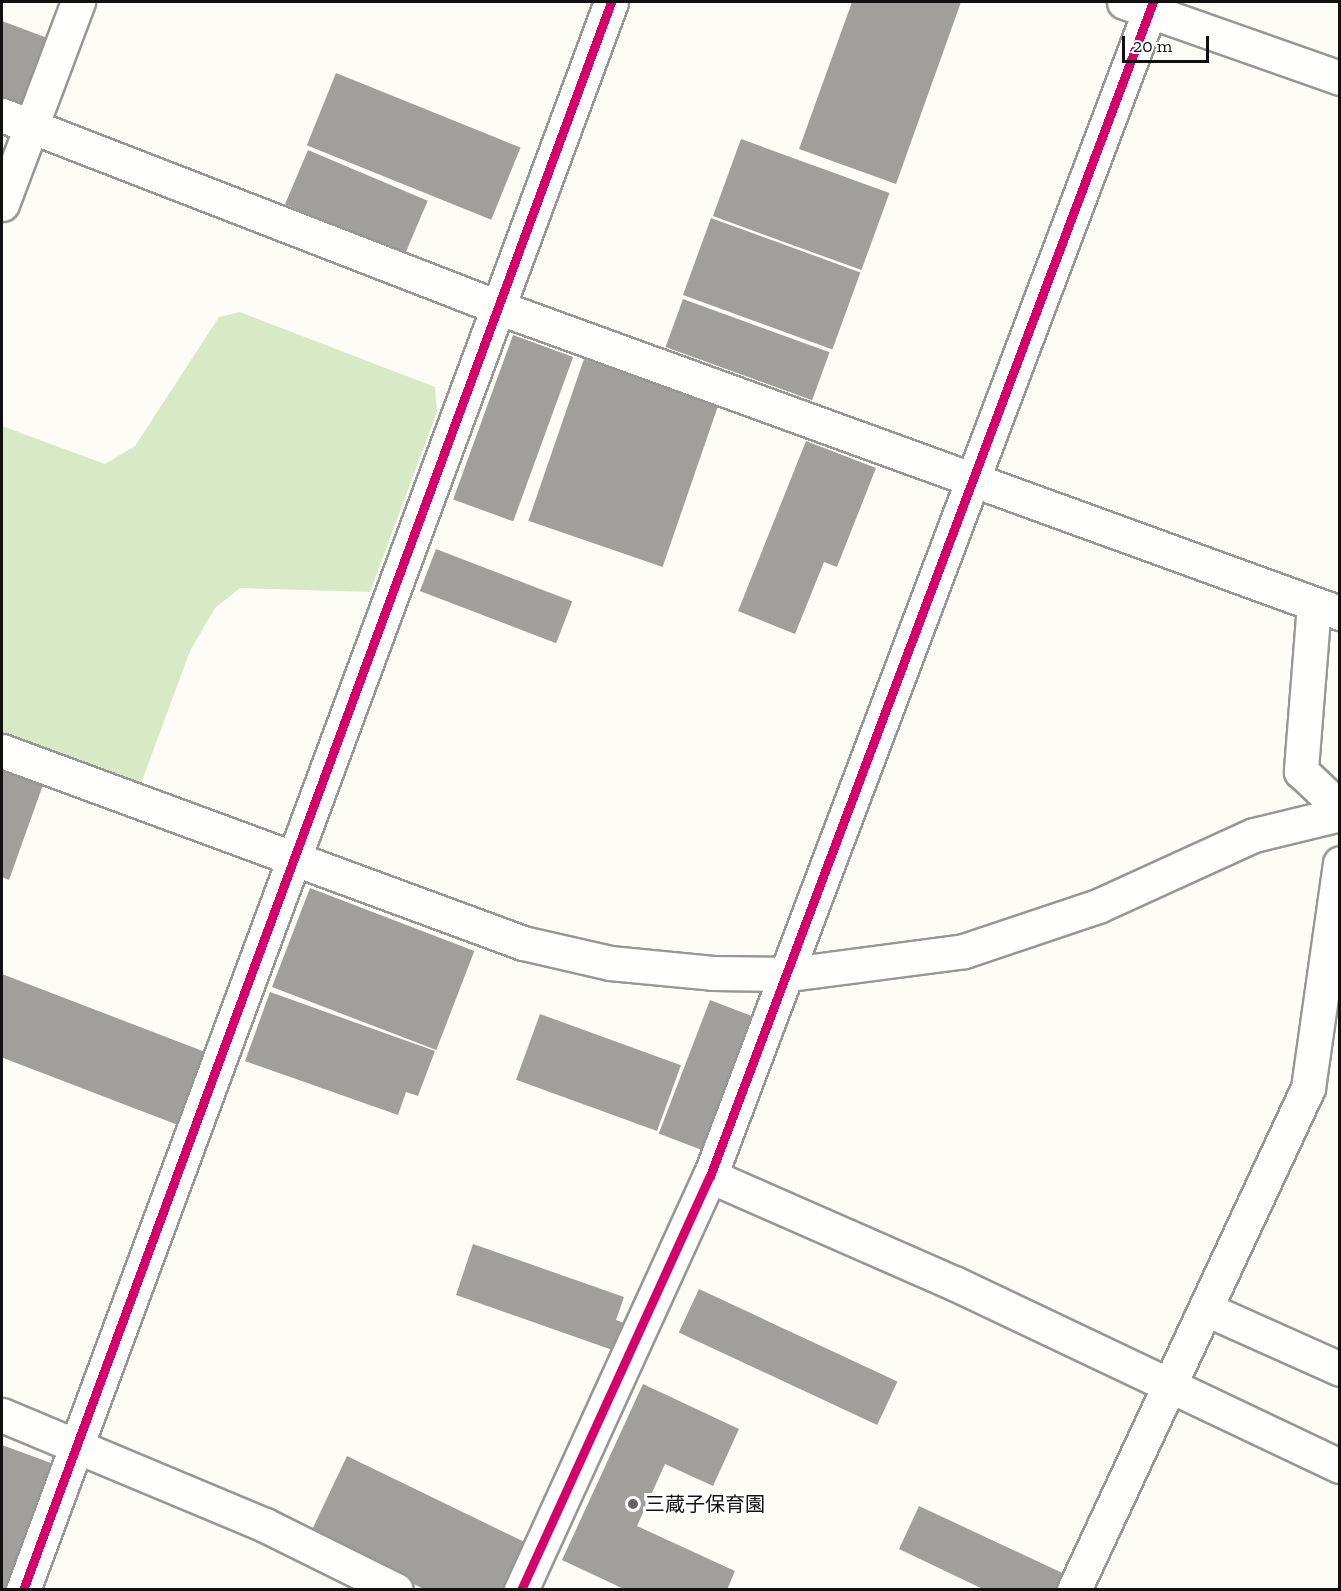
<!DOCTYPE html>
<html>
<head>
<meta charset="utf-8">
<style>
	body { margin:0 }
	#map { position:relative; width:1341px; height:1591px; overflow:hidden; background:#fdfcf7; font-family:"Zilla Slab","Noto Sans JP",serif }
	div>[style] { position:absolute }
	.forest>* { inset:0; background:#d8eac5 }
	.building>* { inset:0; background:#a19f9c; transform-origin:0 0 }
	.roads { filter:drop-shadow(2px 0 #979795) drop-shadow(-2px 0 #979795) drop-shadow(0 2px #979795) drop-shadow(0 -2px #979795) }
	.minor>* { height:33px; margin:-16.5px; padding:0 16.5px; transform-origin:16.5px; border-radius:16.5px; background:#fffffe }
	.tertiary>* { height:33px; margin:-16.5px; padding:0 16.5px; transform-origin:16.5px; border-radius:16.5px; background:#fffffe }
	.cycleway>* { height:9px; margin:-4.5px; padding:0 4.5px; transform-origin:4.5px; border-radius:4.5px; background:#d6006c }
	.dots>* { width:16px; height:16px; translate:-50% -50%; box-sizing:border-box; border:3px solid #fff; border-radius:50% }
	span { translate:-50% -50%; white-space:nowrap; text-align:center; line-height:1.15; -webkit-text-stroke:6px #fff; paint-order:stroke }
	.poi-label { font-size:20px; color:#111 }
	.left { translate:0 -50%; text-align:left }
	.frame { position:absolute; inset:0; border:3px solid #111; pointer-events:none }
	.scale { position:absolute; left:1122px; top:36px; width:87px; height:27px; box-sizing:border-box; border:3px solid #111; border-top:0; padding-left:8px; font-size:18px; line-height:21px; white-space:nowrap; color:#111; -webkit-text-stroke:4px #fff; paint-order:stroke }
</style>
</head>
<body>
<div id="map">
	<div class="forest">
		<i style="clip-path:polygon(240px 312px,435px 387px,437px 412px,370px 592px,240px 588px,215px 608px,190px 651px,139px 789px,2px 741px,2px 426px,105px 464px,135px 446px,219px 317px)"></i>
	</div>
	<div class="building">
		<i style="clip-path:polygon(852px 2px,961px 2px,896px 184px,799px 149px)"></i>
		<i style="clip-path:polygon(2px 21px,50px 39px,23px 110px,2px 102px)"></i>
		<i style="left:336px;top:73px;width:199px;height:78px;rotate:22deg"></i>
		<i style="left:741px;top:139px;width:158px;height:82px;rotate:20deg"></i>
		<i style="left:308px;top:150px;width:130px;height:59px;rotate:23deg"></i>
		<i style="left:711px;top:218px;width:159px;height:82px;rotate:20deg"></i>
		<i style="left:683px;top:299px;width:156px;height:51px;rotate:20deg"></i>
		<i style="left:513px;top:335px;width:64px;height:175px;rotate:20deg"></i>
		<i style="left:584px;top:359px;width:142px;height:171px;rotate:19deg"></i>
		<i style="clip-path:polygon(806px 441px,876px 468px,837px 567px,824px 562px,795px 634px,738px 611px)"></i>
		<i style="left:436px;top:549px;width:146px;height:45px;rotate:21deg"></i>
		<i style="clip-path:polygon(2px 767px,44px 782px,9px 880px,2px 877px)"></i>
		<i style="left:310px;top:888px;width:176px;height:106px;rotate:21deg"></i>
		<i style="left:2px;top:974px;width:217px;height:78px;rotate:21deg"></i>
		<i style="clip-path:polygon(270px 992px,435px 1051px,418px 1096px,406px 1092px,398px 1115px,245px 1061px)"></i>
		<i style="left:710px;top:1000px;width:58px;height:143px;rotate:21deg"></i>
		<i style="left:540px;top:1014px;width:150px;height:70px;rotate:20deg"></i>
		<i style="clip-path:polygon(473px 1244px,624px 1297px,616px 1320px,630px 1325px,621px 1353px,456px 1295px)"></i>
		<i style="left:699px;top:1289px;width:219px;height:48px;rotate:25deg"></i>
		<i style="clip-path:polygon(643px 1384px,739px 1429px,713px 1486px,665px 1464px,637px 1526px,735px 1571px,727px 1590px,626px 1590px,562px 1560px)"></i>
		<i style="clip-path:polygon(2px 1445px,51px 1463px,5px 1590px,2px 1590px)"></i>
		<i style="clip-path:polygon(347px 1456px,537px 1548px,517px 1590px,426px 1590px,310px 1534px)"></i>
		<i style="clip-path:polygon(919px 1506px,1071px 1577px,1065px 1590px,985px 1590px,899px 1549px)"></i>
	</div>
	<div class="roads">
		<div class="minor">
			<i style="left:1124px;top:2px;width:229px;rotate:19.4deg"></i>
			<i style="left:2px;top:115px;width:534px;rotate:21.18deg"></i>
			<i style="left:500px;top:308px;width:894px;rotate:19.96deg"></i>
			<i style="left:2px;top:204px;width:216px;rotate:-69.4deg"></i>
			<i style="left:1314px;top:604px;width:168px;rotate:94.5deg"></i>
			<i style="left:1301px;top:771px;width:54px;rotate:43.5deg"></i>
			<i style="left:2px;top:751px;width:555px;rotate:20.23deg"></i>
			<i style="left:523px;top:943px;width:89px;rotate:12.9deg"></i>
			<i style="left:610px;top:963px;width:103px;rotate:5.5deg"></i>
			<i style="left:713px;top:973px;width:77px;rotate:0.7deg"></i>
			<i style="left:790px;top:974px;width:176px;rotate:-7.5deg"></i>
			<i style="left:964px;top:951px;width:141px;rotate:-18.6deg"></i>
			<i style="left:1098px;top:906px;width:171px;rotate:-24.5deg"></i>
			<i style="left:1254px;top:835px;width:89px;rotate:-13.7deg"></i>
			<i style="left:710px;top:1176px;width:266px;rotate:23.7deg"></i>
			<i style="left:954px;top:1283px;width:427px;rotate:25.4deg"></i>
			<i style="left:1206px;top:1309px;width:147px;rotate:24.1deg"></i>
			<i style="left:2px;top:1415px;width:285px;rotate:22.7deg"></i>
			<i style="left:265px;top:1525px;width:146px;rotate:26.4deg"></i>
			<i style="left:521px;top:1590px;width:455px;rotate:-65.5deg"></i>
			<i style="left:710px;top:1176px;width:1255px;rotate:-69.33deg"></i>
			<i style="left:1074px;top:1590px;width:554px;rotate:-65.01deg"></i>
			<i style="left:1308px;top:1088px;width:227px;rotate:-81.9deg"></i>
		</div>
		<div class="tertiary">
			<i style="left:23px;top:1590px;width:1693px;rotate:-69.68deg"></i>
		</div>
	</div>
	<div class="cycleway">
		<i style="left:23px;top:1590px;width:1693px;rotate:-69.68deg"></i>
		<i style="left:521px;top:1590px;width:455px;rotate:-65.5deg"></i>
		<i style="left:710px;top:1176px;width:1255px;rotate:-69.33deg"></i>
	</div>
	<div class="dots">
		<i style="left:633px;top:1504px;background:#646362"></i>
	</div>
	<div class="poi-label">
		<span class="left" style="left:645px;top:1504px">三蔵子保育園</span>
	</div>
	<div class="frame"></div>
	<div class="scale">20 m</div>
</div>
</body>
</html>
